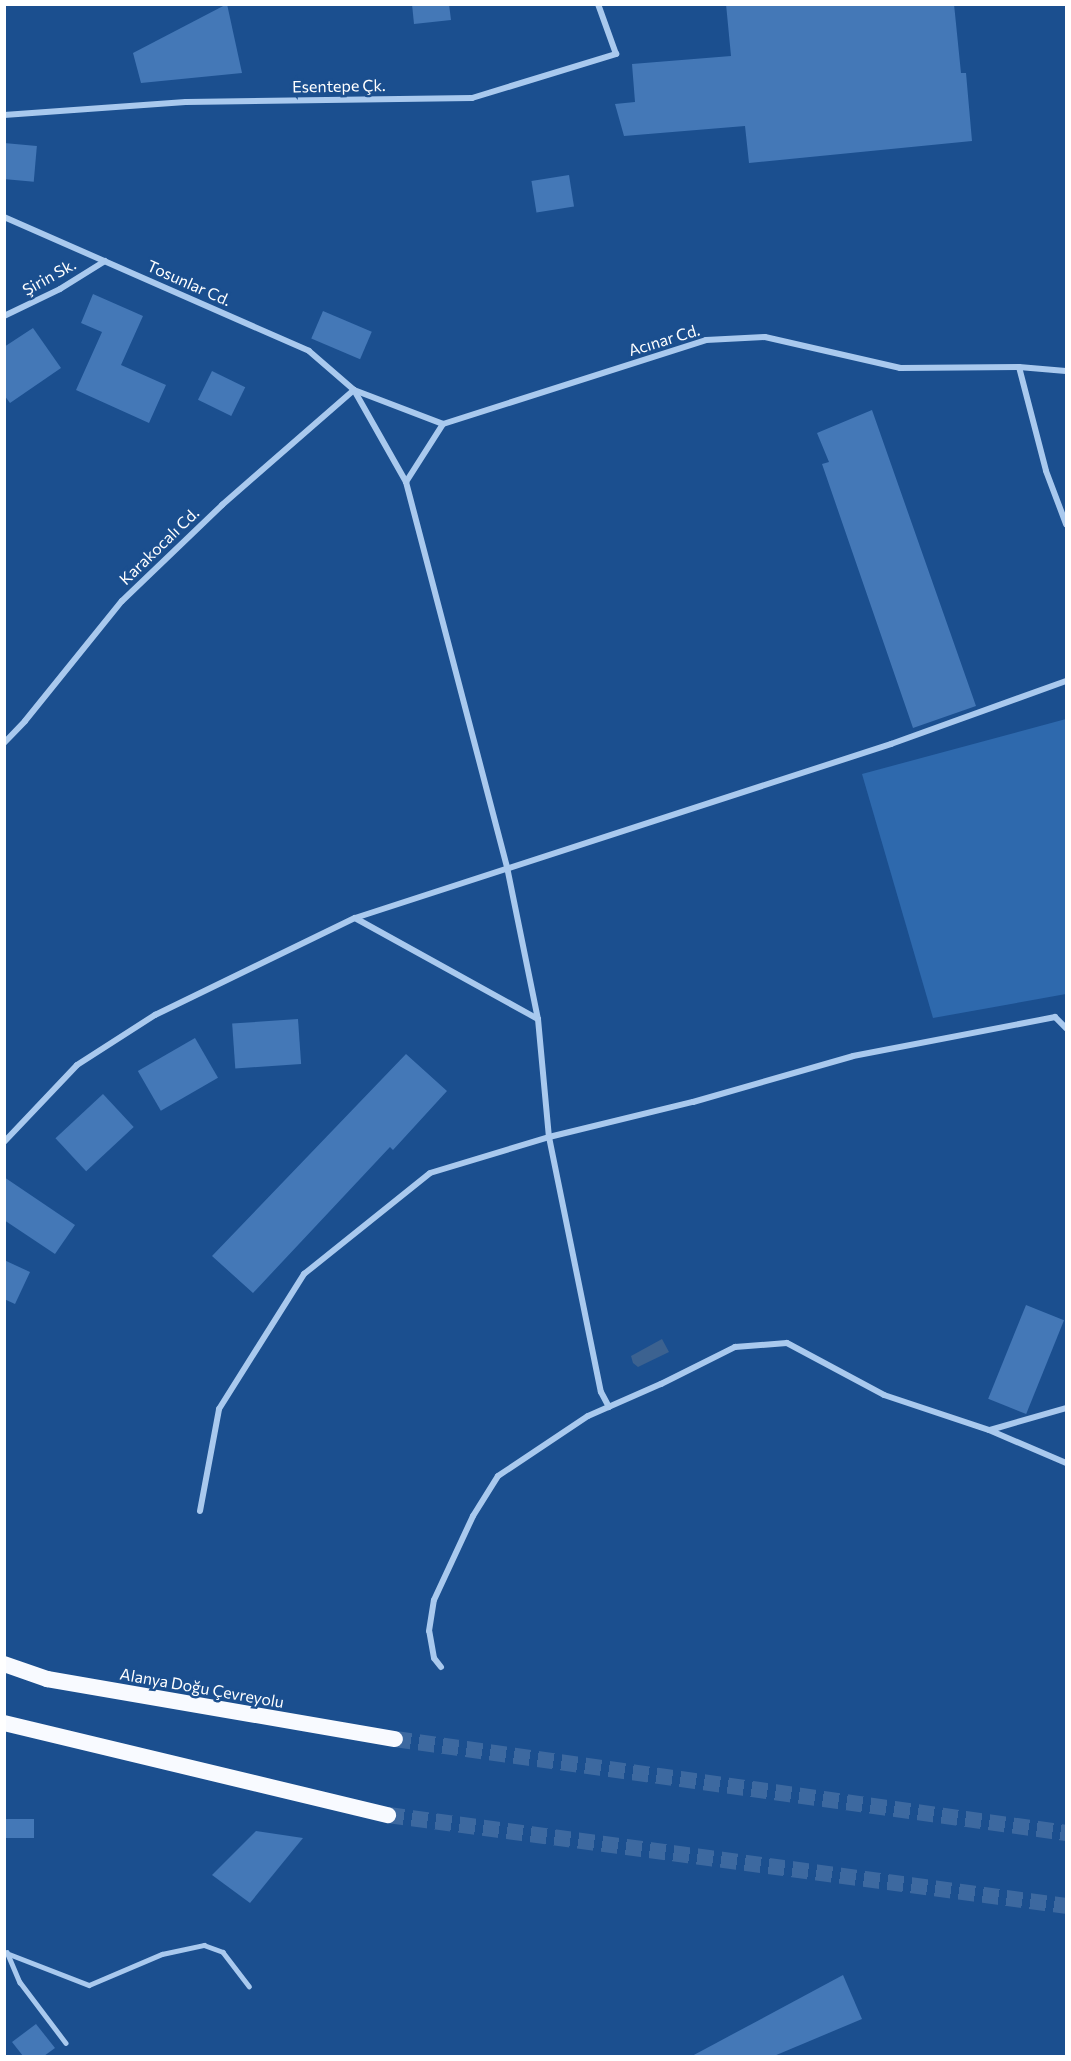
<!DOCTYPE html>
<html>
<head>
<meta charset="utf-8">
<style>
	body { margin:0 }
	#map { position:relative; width:1071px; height:2061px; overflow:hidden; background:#1b4f8f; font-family:Commissioner,sans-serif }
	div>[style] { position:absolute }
	.green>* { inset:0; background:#2e69ad }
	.water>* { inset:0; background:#3c6290 }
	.building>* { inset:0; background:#4478b7; transform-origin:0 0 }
	.trunk-tunnel>* { height:16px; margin-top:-8px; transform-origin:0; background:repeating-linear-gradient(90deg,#3d69a0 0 16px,transparent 0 24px) }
	.service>* { height:4.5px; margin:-2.25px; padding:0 2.25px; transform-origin:2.25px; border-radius:2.25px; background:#a9c9ee }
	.minor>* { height:6px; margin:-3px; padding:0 3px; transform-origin:3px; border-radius:3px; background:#a9c9ee }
	.trunk>* { height:16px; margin:-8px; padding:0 8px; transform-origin:8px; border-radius:8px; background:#f8faff }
	span { translate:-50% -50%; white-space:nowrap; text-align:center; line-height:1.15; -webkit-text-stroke:5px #1b4f8f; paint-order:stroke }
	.street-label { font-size:16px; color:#fff }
	.frame { position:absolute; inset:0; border:6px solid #fff; pointer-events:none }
</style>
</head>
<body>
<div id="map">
	<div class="green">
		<i style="clip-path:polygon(1066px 719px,1066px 994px,933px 1018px,862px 774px)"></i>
	</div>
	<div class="water">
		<i style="clip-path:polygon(662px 1339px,669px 1352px,638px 1367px,633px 1363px,631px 1356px)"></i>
	</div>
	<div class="building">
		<i style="clip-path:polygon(227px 4px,242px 73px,141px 83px,133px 53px)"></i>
		<i style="clip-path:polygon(412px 4px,449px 4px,451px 20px,414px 24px)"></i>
		<i style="clip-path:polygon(726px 4px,954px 4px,961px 73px,966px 73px,972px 141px,749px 163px,745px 126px,624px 136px,615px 104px,635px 102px,632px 64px,731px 56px)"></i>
		<i style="left:4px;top:143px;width:33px;height:36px;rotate:5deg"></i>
		<i style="left:569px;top:175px;width:32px;height:38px;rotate:81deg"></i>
		<i style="clip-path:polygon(93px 294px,143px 316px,121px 365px,166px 385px,149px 423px,76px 390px,102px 332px,81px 323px)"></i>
		<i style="left:323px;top:311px;width:53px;height:30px;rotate:23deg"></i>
		<i style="clip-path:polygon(33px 328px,61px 368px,10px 403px,4px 395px,4px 347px)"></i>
		<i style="left:212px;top:371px;width:37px;height:32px;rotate:26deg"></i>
		<i style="clip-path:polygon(872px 410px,976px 706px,913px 728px,822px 464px,829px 462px,817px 433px)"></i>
		<i style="left:298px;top:1019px;width:45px;height:66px;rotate:86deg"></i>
		<i style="left:195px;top:1038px;width:46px;height:66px;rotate:60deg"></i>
		<i style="clip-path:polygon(406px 1054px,447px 1091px,393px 1150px,390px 1147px,253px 1293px,212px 1256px)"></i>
		<i style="left:103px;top:1094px;width:45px;height:65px;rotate:47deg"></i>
		<i style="clip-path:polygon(4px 1177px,75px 1225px,55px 1254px,4px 1220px)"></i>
		<i style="clip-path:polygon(4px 1260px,30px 1272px,15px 1304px,4px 1299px)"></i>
		<i style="left:1026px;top:1305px;width:41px;height:101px;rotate:22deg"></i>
		<i style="left:4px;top:1819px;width:30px;height:19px"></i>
		<i style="clip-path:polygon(256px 1831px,303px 1838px,250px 1903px,212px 1875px)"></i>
		<i style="clip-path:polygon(843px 1975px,862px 2019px,774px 2056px,692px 2056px)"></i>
		<i style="clip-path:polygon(36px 2024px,55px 2048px,44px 2056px,23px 2056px,12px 2042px)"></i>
	</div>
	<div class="trunk-tunnel">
		<i style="left:395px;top:1739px;width:678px;rotate:7.97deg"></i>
		<i style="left:388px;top:1815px;width:684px;rotate:7.64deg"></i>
	</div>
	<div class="service">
		<i style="left:4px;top:1952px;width:91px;rotate:21.2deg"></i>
		<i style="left:89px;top:1985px;width:79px;rotate:-23deg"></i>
		<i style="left:162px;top:1954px;width:43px;rotate:-12.1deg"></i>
		<i style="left:204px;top:1945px;width:20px;rotate:20deg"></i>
		<i style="left:223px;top:1952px;width:43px;rotate:52.6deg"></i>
		<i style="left:7px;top:1952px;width:33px;rotate:67deg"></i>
		<i style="left:20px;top:1982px;width:76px;rotate:53deg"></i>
	</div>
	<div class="minor">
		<i style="left:4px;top:115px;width:182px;rotate:-4.1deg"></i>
		<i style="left:186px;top:102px;width:286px;rotate:-0.8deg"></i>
		<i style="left:472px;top:98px;width:151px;rotate:-17deg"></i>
		<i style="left:616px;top:54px;width:53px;rotate:-109.8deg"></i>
		<i style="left:4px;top:217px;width:333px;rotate:23.7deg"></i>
		<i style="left:309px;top:351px;width:60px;rotate:40.9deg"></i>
		<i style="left:354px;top:390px;width:106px;rotate:60.5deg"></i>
		<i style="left:406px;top:482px;width:69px;rotate:-57.5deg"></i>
		<i style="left:4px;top:316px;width:62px;rotate:-25.7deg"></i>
		<i style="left:60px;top:289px;width:53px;rotate:-31.9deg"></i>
		<i style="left:1019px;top:367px;width:107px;rotate:75.4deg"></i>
		<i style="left:1046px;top:471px;width:57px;rotate:69.3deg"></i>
		<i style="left:354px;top:390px;width:95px;rotate:20.9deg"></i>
		<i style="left:443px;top:424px;width:276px;rotate:-17.7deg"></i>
		<i style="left:706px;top:340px;width:59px;rotate:-2.9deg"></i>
		<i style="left:765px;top:337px;width:139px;rotate:12.9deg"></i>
		<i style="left:900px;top:368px;width:119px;rotate:-0.5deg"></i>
		<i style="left:1019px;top:367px;width:47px;rotate:4.9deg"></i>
		<i style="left:406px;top:482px;width:398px;rotate:75.3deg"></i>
		<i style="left:507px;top:867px;width:155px;rotate:78.5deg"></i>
		<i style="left:538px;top:1019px;width:119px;rotate:84.7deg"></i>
		<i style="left:549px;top:1137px;width:260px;rotate:78.5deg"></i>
		<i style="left:601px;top:1392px;width:17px;rotate:62deg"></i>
		<i style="left:4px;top:743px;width:30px;rotate:-46deg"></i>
		<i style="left:25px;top:721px;width:154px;rotate:-51.1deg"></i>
		<i style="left:122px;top:601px;width:139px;rotate:-43.8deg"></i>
		<i style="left:222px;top:505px;width:175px;rotate:-41.1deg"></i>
		<i style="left:355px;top:918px;width:209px;rotate:28.9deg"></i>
		<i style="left:4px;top:1142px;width:106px;rotate:-46.5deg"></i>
		<i style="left:77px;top:1065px;width:93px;rotate:-32.7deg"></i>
		<i style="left:155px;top:1015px;width:222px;rotate:-25.9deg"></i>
		<i style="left:355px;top:918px;width:564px;rotate:-17.98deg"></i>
		<i style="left:891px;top:744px;width:186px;rotate:-19.8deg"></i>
		<i style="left:990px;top:1430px;width:79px;rotate:-16.1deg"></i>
		<i style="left:200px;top:1511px;width:104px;rotate:-79.4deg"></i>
		<i style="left:219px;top:1409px;width:160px;rotate:-57.8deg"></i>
		<i style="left:304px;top:1274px;width:161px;rotate:-38.7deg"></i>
		<i style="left:430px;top:1173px;width:124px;rotate:-16.8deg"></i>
		<i style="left:549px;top:1137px;width:148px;rotate:-13.7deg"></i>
		<i style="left:693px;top:1102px;width:166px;rotate:-16deg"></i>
		<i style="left:853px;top:1056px;width:206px;rotate:-10.9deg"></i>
		<i style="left:1055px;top:1017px;width:16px;rotate:45deg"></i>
		<i style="left:441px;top:1667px;width:11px;rotate:-128deg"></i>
		<i style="left:434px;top:1658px;width:27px;rotate:-100deg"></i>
		<i style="left:429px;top:1631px;width:31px;rotate:-81deg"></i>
		<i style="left:434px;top:1600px;width:93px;rotate:-65.1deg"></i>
		<i style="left:473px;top:1516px;width:47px;rotate:-58deg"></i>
		<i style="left:498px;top:1476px;width:108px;rotate:-33.7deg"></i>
		<i style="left:588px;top:1416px;width:80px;rotate:-23.7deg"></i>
		<i style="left:661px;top:1384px;width:83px;rotate:-26.6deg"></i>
		<i style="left:735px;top:1347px;width:52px;rotate:-4.4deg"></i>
		<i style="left:787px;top:1343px;width:110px;rotate:28.2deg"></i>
		<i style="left:884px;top:1395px;width:111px;rotate:18.4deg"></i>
		<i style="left:989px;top:1430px;width:84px;rotate:23.2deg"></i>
	</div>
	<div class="trunk">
		<i style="left:4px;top:1664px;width:46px;rotate:19.2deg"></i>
		<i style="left:47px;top:1679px;width:353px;rotate:9.8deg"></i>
		<i style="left:4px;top:1723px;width:395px;rotate:13.5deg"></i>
	</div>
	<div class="street-label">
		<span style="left:339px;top:86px;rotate:-1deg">Esentepe Çk.</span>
		<span style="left:49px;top:277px;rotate:-29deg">Şirin Sk.</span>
		<span style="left:189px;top:283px;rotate:24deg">Tosunlar Cd.</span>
		<span style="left:664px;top:340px;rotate:-17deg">Acınar Cd.</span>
		<span style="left:159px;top:546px;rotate:-44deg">Karakocalı Cd.</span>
		<span style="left:202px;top:1688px;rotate:10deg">Alanya Doğu Çevreyolu</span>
	</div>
	<div class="frame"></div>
</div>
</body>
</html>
